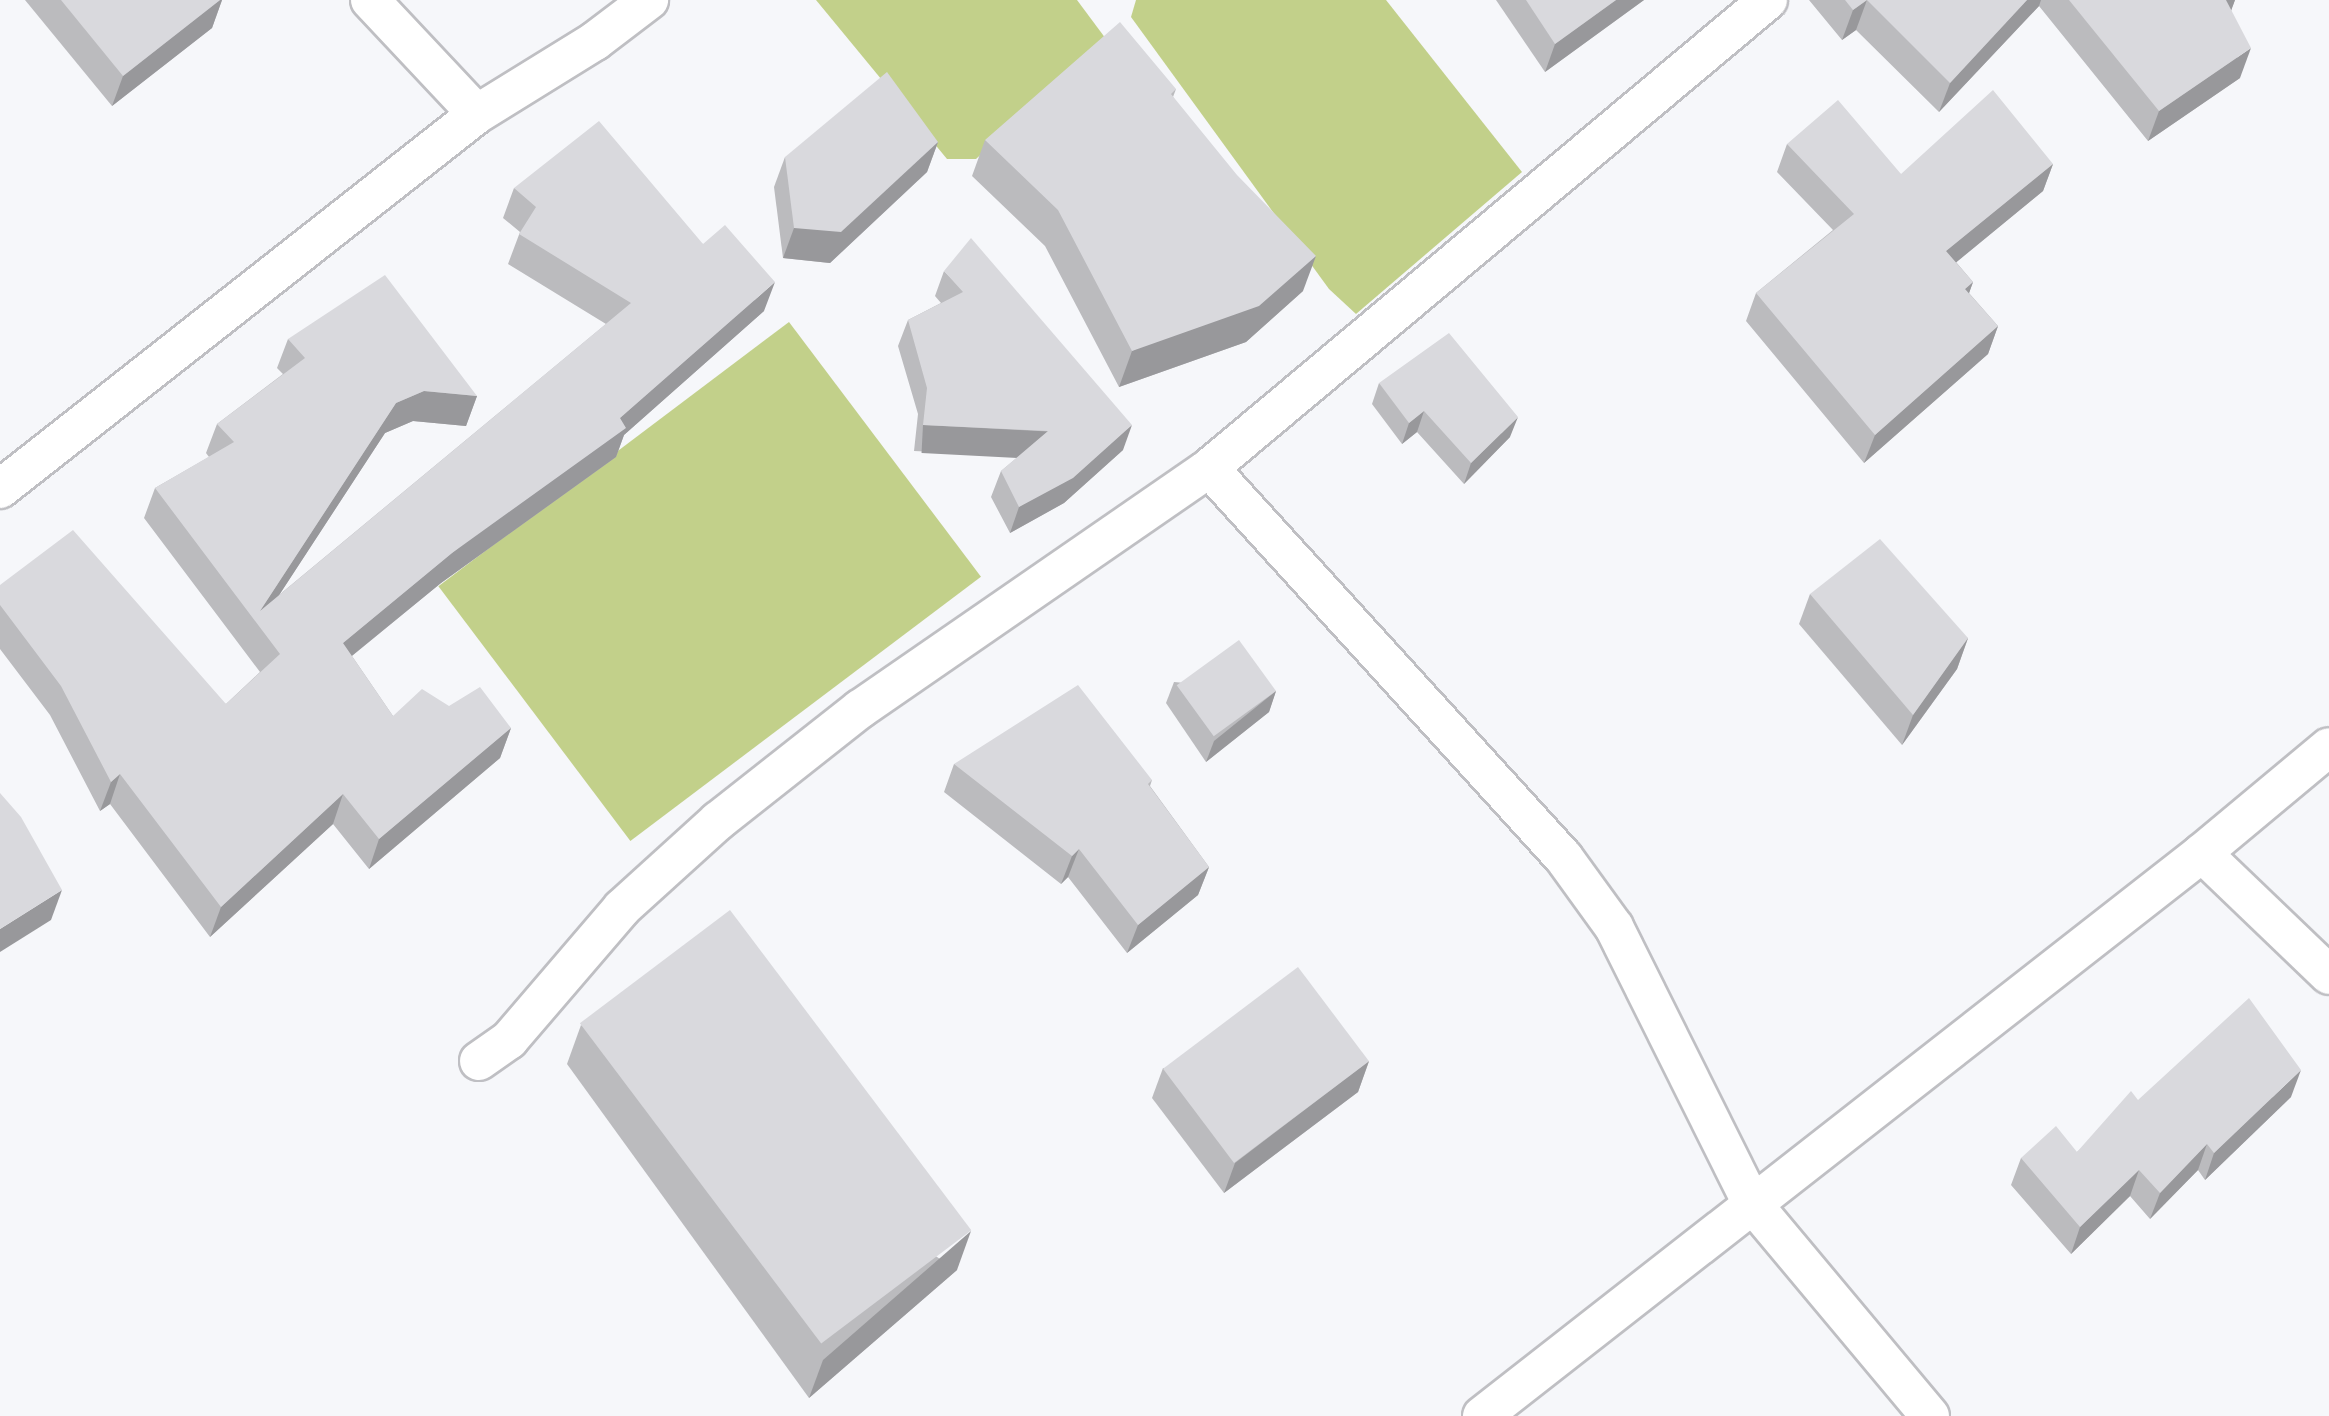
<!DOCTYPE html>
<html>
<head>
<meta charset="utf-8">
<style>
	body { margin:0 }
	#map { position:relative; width:2329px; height:1416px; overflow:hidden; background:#f6f7fa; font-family:"Crimson Pro",serif }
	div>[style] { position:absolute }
	.green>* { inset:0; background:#c2d08a; transform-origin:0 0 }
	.roads { filter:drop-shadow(2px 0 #bfbfc3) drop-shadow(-2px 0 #bfbfc3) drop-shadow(0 2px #bfbfc3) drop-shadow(0 -2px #bfbfc3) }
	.street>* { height:38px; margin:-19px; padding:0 19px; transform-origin:19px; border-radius:19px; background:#fff }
	.wall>* { inset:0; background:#bbbbbe }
	.shaded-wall>* { inset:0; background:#98989b; transform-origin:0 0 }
	.building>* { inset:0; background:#d9d9dd; transform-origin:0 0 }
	span { translate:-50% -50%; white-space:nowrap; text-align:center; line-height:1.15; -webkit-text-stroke:6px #fff; paint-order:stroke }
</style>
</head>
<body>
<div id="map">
	<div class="green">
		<i style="clip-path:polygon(816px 0,1077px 0,1106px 39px,976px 159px,947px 159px)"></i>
		<i style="clip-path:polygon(1136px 0,1386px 0,1522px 172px,1356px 314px,1329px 289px,1131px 17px)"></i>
		<i style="left:789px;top:322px;width:319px;height:439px;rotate:53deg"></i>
	</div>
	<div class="roads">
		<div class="street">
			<i style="left:370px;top:0;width:156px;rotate:46.8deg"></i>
			<i style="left:477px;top:114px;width:139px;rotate:-31.7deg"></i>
			<i style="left:595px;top:41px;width:68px;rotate:-37.2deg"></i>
			<i style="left:1209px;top:468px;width:729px;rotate:-39.94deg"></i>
			<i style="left:0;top:489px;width:607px;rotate:-38.17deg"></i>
			<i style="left:2202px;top:853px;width:176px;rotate:43.8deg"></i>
			<i style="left:479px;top:1061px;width:37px;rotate:-35deg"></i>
			<i style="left:509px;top:1040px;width:174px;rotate:-49.4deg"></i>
			<i style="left:622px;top:908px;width:130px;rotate:-42.2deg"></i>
			<i style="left:718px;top:821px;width:181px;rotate:-38.3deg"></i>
			<i style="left:860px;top:709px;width:424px;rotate:-34.6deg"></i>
			<i style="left:1209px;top:468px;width:527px;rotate:47.69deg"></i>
			<i style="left:1564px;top:858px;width:85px;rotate:54.1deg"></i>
			<i style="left:1614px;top:927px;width:307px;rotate:63.5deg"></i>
			<i style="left:1751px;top:1202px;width:279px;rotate:50.1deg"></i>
			<i style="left:1482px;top:1416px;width:914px;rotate:-38.02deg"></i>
			<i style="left:2202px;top:853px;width:165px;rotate:-39.8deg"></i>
		</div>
	</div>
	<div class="wall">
		<i style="clip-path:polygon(25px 0,222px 0,212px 28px,112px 106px)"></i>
		<i style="clip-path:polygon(1496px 0,1644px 0,1545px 72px)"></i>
		<i style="clip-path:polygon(1809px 0,2235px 0,2231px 10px,2240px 78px,2148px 141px,2039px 6px,1939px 112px,1856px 30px,1842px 40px)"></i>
		<i style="clip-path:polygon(1176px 89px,1173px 97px,1303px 291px,1246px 342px,1119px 387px,1045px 246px,972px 176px,985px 140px)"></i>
		<i style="clip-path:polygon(938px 142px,927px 172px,830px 263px,783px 258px,774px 187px,785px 157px)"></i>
		<i style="clip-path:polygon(1787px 144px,1901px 174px,2053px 164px,2043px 191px,1956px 262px,1973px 282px,1969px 293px,1998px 326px,1988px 354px,1864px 463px,1746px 321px,1756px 293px,1833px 230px,1777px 172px)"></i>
		<i style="clip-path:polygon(514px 188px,703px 244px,764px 311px,624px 435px,616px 457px,441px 583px,352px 656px,393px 716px,449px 706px,511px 728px,500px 758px,369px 869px,333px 824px,210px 937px,110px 804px,100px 811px,50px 715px,0 649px,0 585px,226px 704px,260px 672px,144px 518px,155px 488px,209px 457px,206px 453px,217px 424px,283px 374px,277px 368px,288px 339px,477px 396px,466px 426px,413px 421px,385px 433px,279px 595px,606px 324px,508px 264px,520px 232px,503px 218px)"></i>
		<i style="clip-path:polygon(944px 271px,1123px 450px,1064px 503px,1010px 533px,991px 497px,1001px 471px,1019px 456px,914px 451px,918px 414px,898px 346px,908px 320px,941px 303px,935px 296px)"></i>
		<i style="clip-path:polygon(1379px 383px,1510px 437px,1464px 484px,1417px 432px,1402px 444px,1372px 404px)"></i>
		<i style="clip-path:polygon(1810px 594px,1968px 638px,1957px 669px,1902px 745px,1799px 624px)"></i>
		<i style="clip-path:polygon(1174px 682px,1276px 691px,1269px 712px,1206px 762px,1166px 703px)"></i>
		<i style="clip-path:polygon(954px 764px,1152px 780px,1150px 786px,1209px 867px,1198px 895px,1127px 953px,1068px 877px,1061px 884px,944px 792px)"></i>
		<i style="clip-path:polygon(581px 1025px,957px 1270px,809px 1398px,567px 1064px)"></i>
		<i style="clip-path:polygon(1369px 1061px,1358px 1092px,1224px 1193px,1152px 1098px,1163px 1068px)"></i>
		<i style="clip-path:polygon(2291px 1097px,2205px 1180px,2198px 1170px,2150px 1219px,2130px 1196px,2071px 1254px,2011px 1185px,2021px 1158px,2077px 1152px,2138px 1100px)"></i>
	</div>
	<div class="shaded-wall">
		<i style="clip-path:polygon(220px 0,222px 0,212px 28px,112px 106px,123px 76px)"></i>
		<i style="clip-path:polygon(1616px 0,1644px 0,1545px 72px,1555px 44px)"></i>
		<i style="clip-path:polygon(1867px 0,1856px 30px,1842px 40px,1853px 10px)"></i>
		<i style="clip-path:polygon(2027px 0,2041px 0,2039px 6px,1939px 112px,1950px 83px)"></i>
		<i style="clip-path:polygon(2223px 0,2235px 0,2231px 11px)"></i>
		<i style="clip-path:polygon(2251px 48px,2240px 78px,2148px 141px,2159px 111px)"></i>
		<i style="clip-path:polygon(938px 142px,927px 172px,830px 263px,783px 258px,794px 228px)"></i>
		<i style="clip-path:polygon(2053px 164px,2043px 191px,1936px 279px,1946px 251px)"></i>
		<i style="clip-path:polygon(1316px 256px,1303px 291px,1246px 342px,1119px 387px,1132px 351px)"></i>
		<i style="clip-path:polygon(775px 282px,764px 311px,624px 435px,616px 457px,441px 583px,332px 672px,343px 643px,452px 553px,620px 418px)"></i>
		<i style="clip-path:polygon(1973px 282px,1963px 310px,1965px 289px)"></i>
		<i style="clip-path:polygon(1998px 326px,1988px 354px,1864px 463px,1875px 435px)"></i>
		<i style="clip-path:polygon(424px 391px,477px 396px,466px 426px,413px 421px,385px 433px,259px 626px,260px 611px,396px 403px)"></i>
		<i style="clip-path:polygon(1424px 411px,1417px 432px,1402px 444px,1409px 423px)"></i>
		<i style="clip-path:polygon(1518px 417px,1510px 437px,1464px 484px,1471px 463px)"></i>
		<i style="left:923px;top:425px;width:125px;height:28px;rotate:3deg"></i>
		<i style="clip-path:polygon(1132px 425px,1123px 450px,1064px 503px,1010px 533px,1019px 507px)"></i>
		<i style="clip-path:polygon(1968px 638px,1957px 669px,1902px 745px,1913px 715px)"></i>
		<i style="clip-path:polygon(1276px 691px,1269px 712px,1206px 762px,1214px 741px)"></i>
		<i style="clip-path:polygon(511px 728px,500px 758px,369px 869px,379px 839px)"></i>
		<i style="clip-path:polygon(120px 774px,110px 804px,100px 811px,111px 782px)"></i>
		<i style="clip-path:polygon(343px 794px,333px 824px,210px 937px,221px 907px)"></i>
		<i style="clip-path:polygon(1079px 849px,1068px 877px,1061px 884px,1072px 856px)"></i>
		<i style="clip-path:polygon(1209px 867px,1198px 895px,1127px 953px,1138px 925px)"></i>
		<i style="clip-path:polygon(62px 890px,51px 920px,0 952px,0 929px)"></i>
		<i style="clip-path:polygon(1369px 1061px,1358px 1092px,1224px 1193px,1235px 1163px)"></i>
		<i style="clip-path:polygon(2301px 1070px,2291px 1097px,2205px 1180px,2214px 1153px)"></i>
		<i style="clip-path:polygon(2207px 1144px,2198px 1170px,2150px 1219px,2160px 1193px)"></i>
		<i style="clip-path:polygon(2139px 1170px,2130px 1196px,2071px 1254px,2080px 1227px)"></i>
		<i style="clip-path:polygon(971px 1231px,957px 1270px,809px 1398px,823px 1360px)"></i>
	</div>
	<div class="building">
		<i style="clip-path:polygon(61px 0,220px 0,123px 76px)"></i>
		<i style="clip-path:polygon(1526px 0,1616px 0,1555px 44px)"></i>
		<i style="clip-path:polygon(1845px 0,1867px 0,1853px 10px)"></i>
		<i style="clip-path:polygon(1867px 0,2027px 0,1950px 83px)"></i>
		<i style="clip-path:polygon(2069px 0,2226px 0,2251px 48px,2159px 111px)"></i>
		<i style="clip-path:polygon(1120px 22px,1176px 89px,1171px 94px,1237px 175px,1316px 256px,1259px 306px,1132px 351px,1058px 210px,985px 140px)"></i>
		<i style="clip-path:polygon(887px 72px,938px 142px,841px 232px,794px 228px,785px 157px)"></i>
		<i style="clip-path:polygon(1993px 90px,2053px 164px,1946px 251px,1973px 282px,1965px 289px,1998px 326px,1875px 435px,1756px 293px,1854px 214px,1787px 144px,1838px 100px,1901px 174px)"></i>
		<i style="clip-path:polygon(599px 121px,703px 244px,725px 225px,775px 282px,620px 418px,626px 428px,452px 553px,343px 643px,393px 716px,422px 689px,449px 706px,480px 687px,511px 728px,379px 839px,343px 794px,221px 907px,120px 774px,111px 782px,61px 686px,0 605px,0 585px,73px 530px,226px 704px,280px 654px,155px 488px,234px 442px,217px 424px,305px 358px,288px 339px,385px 275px,477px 396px,424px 391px,396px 403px,260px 611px,631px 303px,519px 234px,536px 207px,514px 188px)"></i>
		<i style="clip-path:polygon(971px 238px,1132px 425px,1073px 478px,1019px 507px,1001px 471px,1048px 431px,923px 425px,927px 388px,908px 320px,963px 292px,944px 271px)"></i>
		<i style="clip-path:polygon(1449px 333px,1518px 417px,1471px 463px,1424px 411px,1409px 423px,1379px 383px)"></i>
		<i style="clip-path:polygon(1880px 539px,1968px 638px,1913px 715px,1810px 594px)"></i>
		<i style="left:1239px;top:640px;width:63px;height:77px;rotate:54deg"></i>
		<i style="clip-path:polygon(1078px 685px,1152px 780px,1148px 784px,1209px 867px,1138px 925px,1079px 849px,1072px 856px,954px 764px)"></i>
		<i style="clip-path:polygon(0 793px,21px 817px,62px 890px,0 929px)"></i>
		<i style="left:730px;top:910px;width:401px;height:188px;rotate:53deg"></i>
		<i style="left:1298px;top:967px;width:118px;height:169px;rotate:53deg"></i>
		<i style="clip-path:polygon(2249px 998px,2301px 1070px,2214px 1153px,2207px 1144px,2160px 1193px,2139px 1170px,2080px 1227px,2021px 1158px,2056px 1126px,2077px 1152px,2131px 1091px,2138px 1100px)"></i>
	</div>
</div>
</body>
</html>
